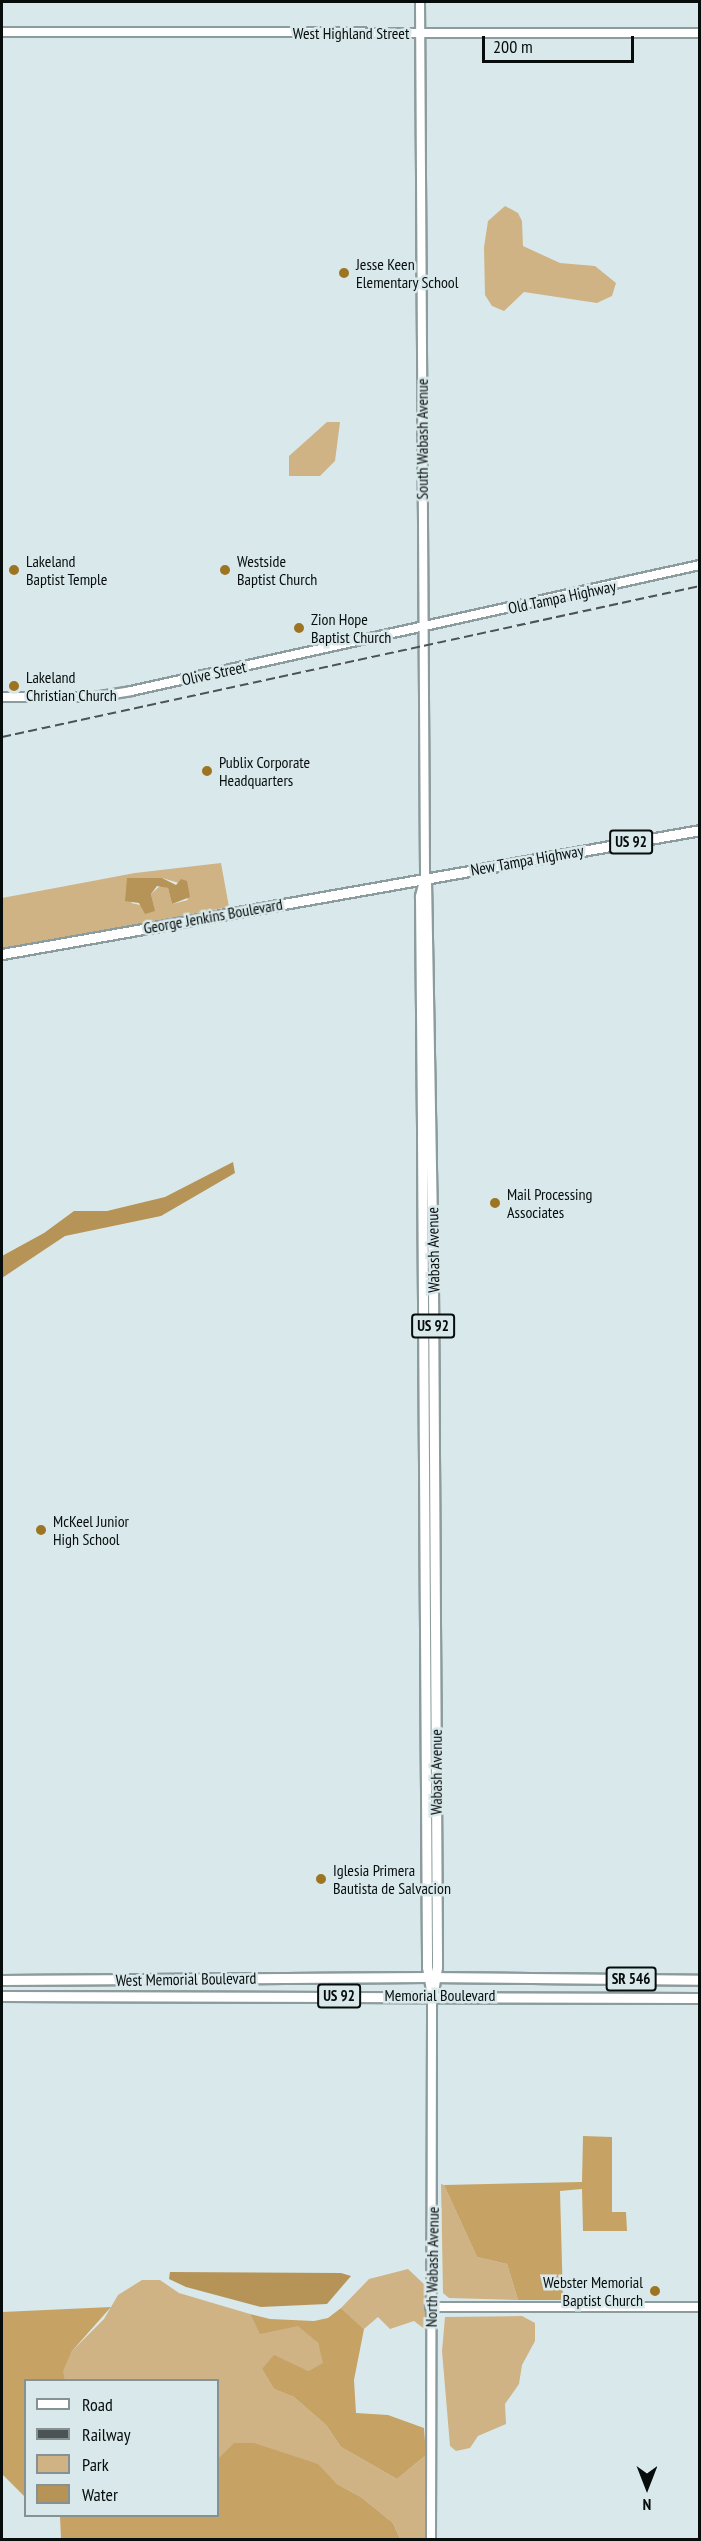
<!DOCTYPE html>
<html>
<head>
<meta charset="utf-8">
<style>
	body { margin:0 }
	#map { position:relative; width:701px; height:2541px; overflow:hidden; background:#d9e9eb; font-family:"PT Sans Narrow",sans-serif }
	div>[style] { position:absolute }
	.green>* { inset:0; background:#cfb384 }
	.forest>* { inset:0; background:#c6a265 }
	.water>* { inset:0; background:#b69457 }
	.roads { filter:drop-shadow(2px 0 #8c9b9d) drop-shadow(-2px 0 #8c9b9d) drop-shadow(0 2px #8c9b9d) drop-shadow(0 -2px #8c9b9d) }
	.secondary>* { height:8px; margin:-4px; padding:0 4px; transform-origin:4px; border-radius:4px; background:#fff }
	.primary>* { height:9px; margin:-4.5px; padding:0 4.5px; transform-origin:4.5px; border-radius:4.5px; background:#fff }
	.rail>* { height:1.5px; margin-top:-0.75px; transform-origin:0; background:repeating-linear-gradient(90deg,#4b5354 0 9px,transparent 0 13.5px) }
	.dots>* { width:16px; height:16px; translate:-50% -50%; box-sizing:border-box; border:3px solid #d9e9eb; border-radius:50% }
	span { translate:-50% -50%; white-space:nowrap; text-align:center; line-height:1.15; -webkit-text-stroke:5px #d9e9eb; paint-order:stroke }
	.shield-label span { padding:2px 4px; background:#d9e9eb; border:2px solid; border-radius:4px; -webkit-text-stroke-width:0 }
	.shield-label { font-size:15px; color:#070c0d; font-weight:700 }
	.street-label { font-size:16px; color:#070c0d }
	.poi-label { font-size:16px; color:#070c0d }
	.left { translate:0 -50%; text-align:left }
	.right { translate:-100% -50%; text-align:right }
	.frame { position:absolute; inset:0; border:3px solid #070c0d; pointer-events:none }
	.legend { position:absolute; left:24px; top:2379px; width:195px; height:138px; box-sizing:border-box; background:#d9e9eb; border:2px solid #859192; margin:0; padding:8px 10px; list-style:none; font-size:18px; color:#070c0d }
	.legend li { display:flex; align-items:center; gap:12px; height:30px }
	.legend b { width:30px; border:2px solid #859192 }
	.north { position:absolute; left:617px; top:2457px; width:60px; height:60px; -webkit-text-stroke:4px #d9e9eb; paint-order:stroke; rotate:180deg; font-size:16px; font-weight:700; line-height:24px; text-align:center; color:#070c0d }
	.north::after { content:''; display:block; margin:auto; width:21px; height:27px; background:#070c0d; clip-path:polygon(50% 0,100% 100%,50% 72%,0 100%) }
	.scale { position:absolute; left:482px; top:36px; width:152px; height:27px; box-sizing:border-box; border:3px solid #070c0d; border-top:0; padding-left:8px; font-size:18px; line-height:21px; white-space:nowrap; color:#070c0d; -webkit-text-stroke:4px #d9e9eb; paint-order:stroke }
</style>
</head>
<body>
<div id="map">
	<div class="green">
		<i style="clip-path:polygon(505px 206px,518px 213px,522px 221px,523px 246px,560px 263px,595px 266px,616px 283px,612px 296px,597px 303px,524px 292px,504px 311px,492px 306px,485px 295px,484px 247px,488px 221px)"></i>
		<i style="clip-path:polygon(327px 422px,340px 422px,335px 461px,320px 476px,289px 476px,289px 456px)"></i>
		<i style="clip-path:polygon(evenodd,221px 863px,229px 907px,2px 950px,2px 898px,135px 873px,221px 863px,162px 878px,179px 883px,188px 900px,172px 904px,168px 888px,160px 886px,151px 894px,154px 908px,131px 903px,162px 878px)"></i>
		<i style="clip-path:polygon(441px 2184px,444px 2185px,477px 2257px,507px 2264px,518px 2300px,449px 2298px,443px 2293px)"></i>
		<i style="clip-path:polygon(408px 2269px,428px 2288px,427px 2331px,414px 2321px,390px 2329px,378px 2317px,364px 2329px,341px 2308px,369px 2279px)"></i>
		<i style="clip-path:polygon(142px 2280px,160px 2280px,179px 2293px,250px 2314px,260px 2333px,298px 2325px,318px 2343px,324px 2363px,308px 2371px,262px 2369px,274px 2389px,294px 2397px,326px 2425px,341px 2447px,397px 2479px,426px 2455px,428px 2539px,400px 2539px,393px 2523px,361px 2497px,337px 2484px,317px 2464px,293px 2457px,218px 2459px,218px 2380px,65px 2380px,62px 2371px,72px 2351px,104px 2319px,118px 2295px)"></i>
		<i style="clip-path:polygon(522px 2316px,535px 2323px,535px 2341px,522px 2365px,519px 2384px,505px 2404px,506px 2424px,478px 2436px,470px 2448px,456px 2451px,450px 2446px,442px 2351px,445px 2317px)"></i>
	</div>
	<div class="forest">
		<i style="clip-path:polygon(583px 2136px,612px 2137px,612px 2212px,626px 2212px,627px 2231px,583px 2231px,582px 2189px,560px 2191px,563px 2300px,518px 2300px,507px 2264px,477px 2257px,444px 2185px,582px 2182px)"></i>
		<i style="clip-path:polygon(111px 2307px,72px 2351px,63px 2371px,65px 2380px,26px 2380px,25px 2497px,2px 2474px,2px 2312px)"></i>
		<i style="clip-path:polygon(341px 2308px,364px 2329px,354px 2380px,356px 2413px,388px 2415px,424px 2428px,426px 2455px,397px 2479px,341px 2447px,326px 2425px,294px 2397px,274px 2389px,262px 2369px,274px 2355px,308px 2371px,323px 2363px,318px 2343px,298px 2326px,260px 2334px,250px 2314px,270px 2319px,314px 2321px,328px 2318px)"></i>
		<i style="clip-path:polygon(234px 2443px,254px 2443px,318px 2464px,337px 2484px,361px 2497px,393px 2523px,400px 2539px,61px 2539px,60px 2516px,218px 2516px,218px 2459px)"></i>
	</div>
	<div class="water">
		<i style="clip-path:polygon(127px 878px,162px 878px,176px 885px,181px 879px,187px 881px,190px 897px,172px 904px,168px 888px,157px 886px,151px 894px,155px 911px,145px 914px,139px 903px,125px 901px)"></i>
		<i style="clip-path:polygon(233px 1162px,235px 1173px,161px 1216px,65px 1236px,2px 1278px,2px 1256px,44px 1233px,74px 1211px,107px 1211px,165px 1197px)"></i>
		<i style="clip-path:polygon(170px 2272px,341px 2273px,351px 2276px,327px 2304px,261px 2307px,186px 2287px,169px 2279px)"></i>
	</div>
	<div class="roads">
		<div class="secondary">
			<i style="left:420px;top:2px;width:875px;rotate:89.67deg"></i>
			<i style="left:2px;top:32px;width:698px;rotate:0.08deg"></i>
			<i style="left:2px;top:697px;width:92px"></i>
			<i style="left:94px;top:697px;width:37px;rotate:-9deg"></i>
			<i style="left:131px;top:691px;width:583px;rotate:-12.49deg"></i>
			<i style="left:430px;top:2307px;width:270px"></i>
			<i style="left:431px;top:2540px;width:545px;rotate:-89.89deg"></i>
		</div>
		<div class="primary">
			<i style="left:425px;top:877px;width:20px;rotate:105deg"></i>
			<i style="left:420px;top:896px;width:242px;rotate:89.5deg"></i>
			<i style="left:422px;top:1138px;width:829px;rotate:89.65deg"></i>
			<i style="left:427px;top:1967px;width:28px;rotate:80deg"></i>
			<i style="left:426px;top:880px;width:405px;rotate:89deg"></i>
			<i style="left:433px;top:1285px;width:682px;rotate:89.66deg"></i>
			<i style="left:437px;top:1967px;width:26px;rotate:99deg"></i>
			<i style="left:2px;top:954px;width:709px;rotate:-10.07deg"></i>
			<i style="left:2px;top:1980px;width:425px;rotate:-0.4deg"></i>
			<i style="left:427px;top:1977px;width:273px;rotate:0.6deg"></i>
			<i style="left:2px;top:1996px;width:698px;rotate:0.16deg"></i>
		</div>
	</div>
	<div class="rail">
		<i style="left:2px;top:737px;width:714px;rotate:-12.21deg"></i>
	</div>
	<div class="dots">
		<i style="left:344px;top:273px;background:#9d7422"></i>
		<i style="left:14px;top:570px;background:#9d7422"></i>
		<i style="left:225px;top:570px;background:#9d7422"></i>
		<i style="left:299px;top:628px;background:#9d7422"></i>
		<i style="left:14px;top:686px;background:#9d7422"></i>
		<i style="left:207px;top:771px;background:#9d7422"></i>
		<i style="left:495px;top:1203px;background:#9d7422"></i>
		<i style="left:41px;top:1530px;background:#9d7422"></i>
		<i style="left:321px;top:1879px;background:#9d7422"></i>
		<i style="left:655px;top:2291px;background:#9d7422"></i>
	</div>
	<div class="shield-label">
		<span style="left:631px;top:842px">US 92</span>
		<span style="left:433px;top:1326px">US 92</span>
		<span style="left:631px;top:1979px">SR 546</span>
		<span style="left:339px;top:1996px">US 92</span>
	</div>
	<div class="street-label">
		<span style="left:351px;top:33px">West Highland Street</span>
		<span style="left:422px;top:439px;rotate:-90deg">South Wabash Avenue</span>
		<span style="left:562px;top:597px;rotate:-12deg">Old Tampa Highway</span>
		<span style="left:214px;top:673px;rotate:-12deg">Olive Street</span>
		<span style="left:527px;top:860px;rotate:-10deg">New Tampa Highway</span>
		<span style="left:213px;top:916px;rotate:-10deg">George Jenkins Boulevard</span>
		<span style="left:433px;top:1250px;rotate:-91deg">Wabash Avenue</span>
		<span style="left:436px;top:1772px;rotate:-90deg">Wabash Avenue</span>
		<span style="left:186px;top:1979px;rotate:-1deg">West Memorial Boulevard</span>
		<span style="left:440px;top:1995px">Memorial Boulevard</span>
		<span style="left:432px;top:2267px;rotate:-89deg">North Wabash Avenue</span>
	</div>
	<div class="poi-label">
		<span class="left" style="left:356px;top:273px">Jesse Keen<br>Elementary School</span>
		<span class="left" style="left:26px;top:570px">Lakeland<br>Baptist Temple</span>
		<span class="left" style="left:237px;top:570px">Westside<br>Baptist Church</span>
		<span class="left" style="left:311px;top:628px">Zion Hope<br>Baptist Church</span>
		<span class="left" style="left:26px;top:686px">Lakeland<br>Christian Church</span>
		<span class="left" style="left:219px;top:771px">Publix Corporate<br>Headquarters</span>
		<span class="left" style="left:507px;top:1203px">Mail Processing<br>Associates</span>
		<span class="left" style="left:53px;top:1530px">McKeel Junior<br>High School</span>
		<span class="left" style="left:333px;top:1879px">Iglesia Primera<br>Bautista de Salvacion</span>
		<span class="right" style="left:643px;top:2291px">Webster Memorial<br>Baptist Church</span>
	</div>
	<div class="frame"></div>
	<ul class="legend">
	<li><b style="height:8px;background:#fff"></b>Road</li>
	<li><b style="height:8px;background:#4b5354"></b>Railway</li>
	<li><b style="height:16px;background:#cfb384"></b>Park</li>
	<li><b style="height:16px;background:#b69457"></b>Water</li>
	</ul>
	<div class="north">N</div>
	<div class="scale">200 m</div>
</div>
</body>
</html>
